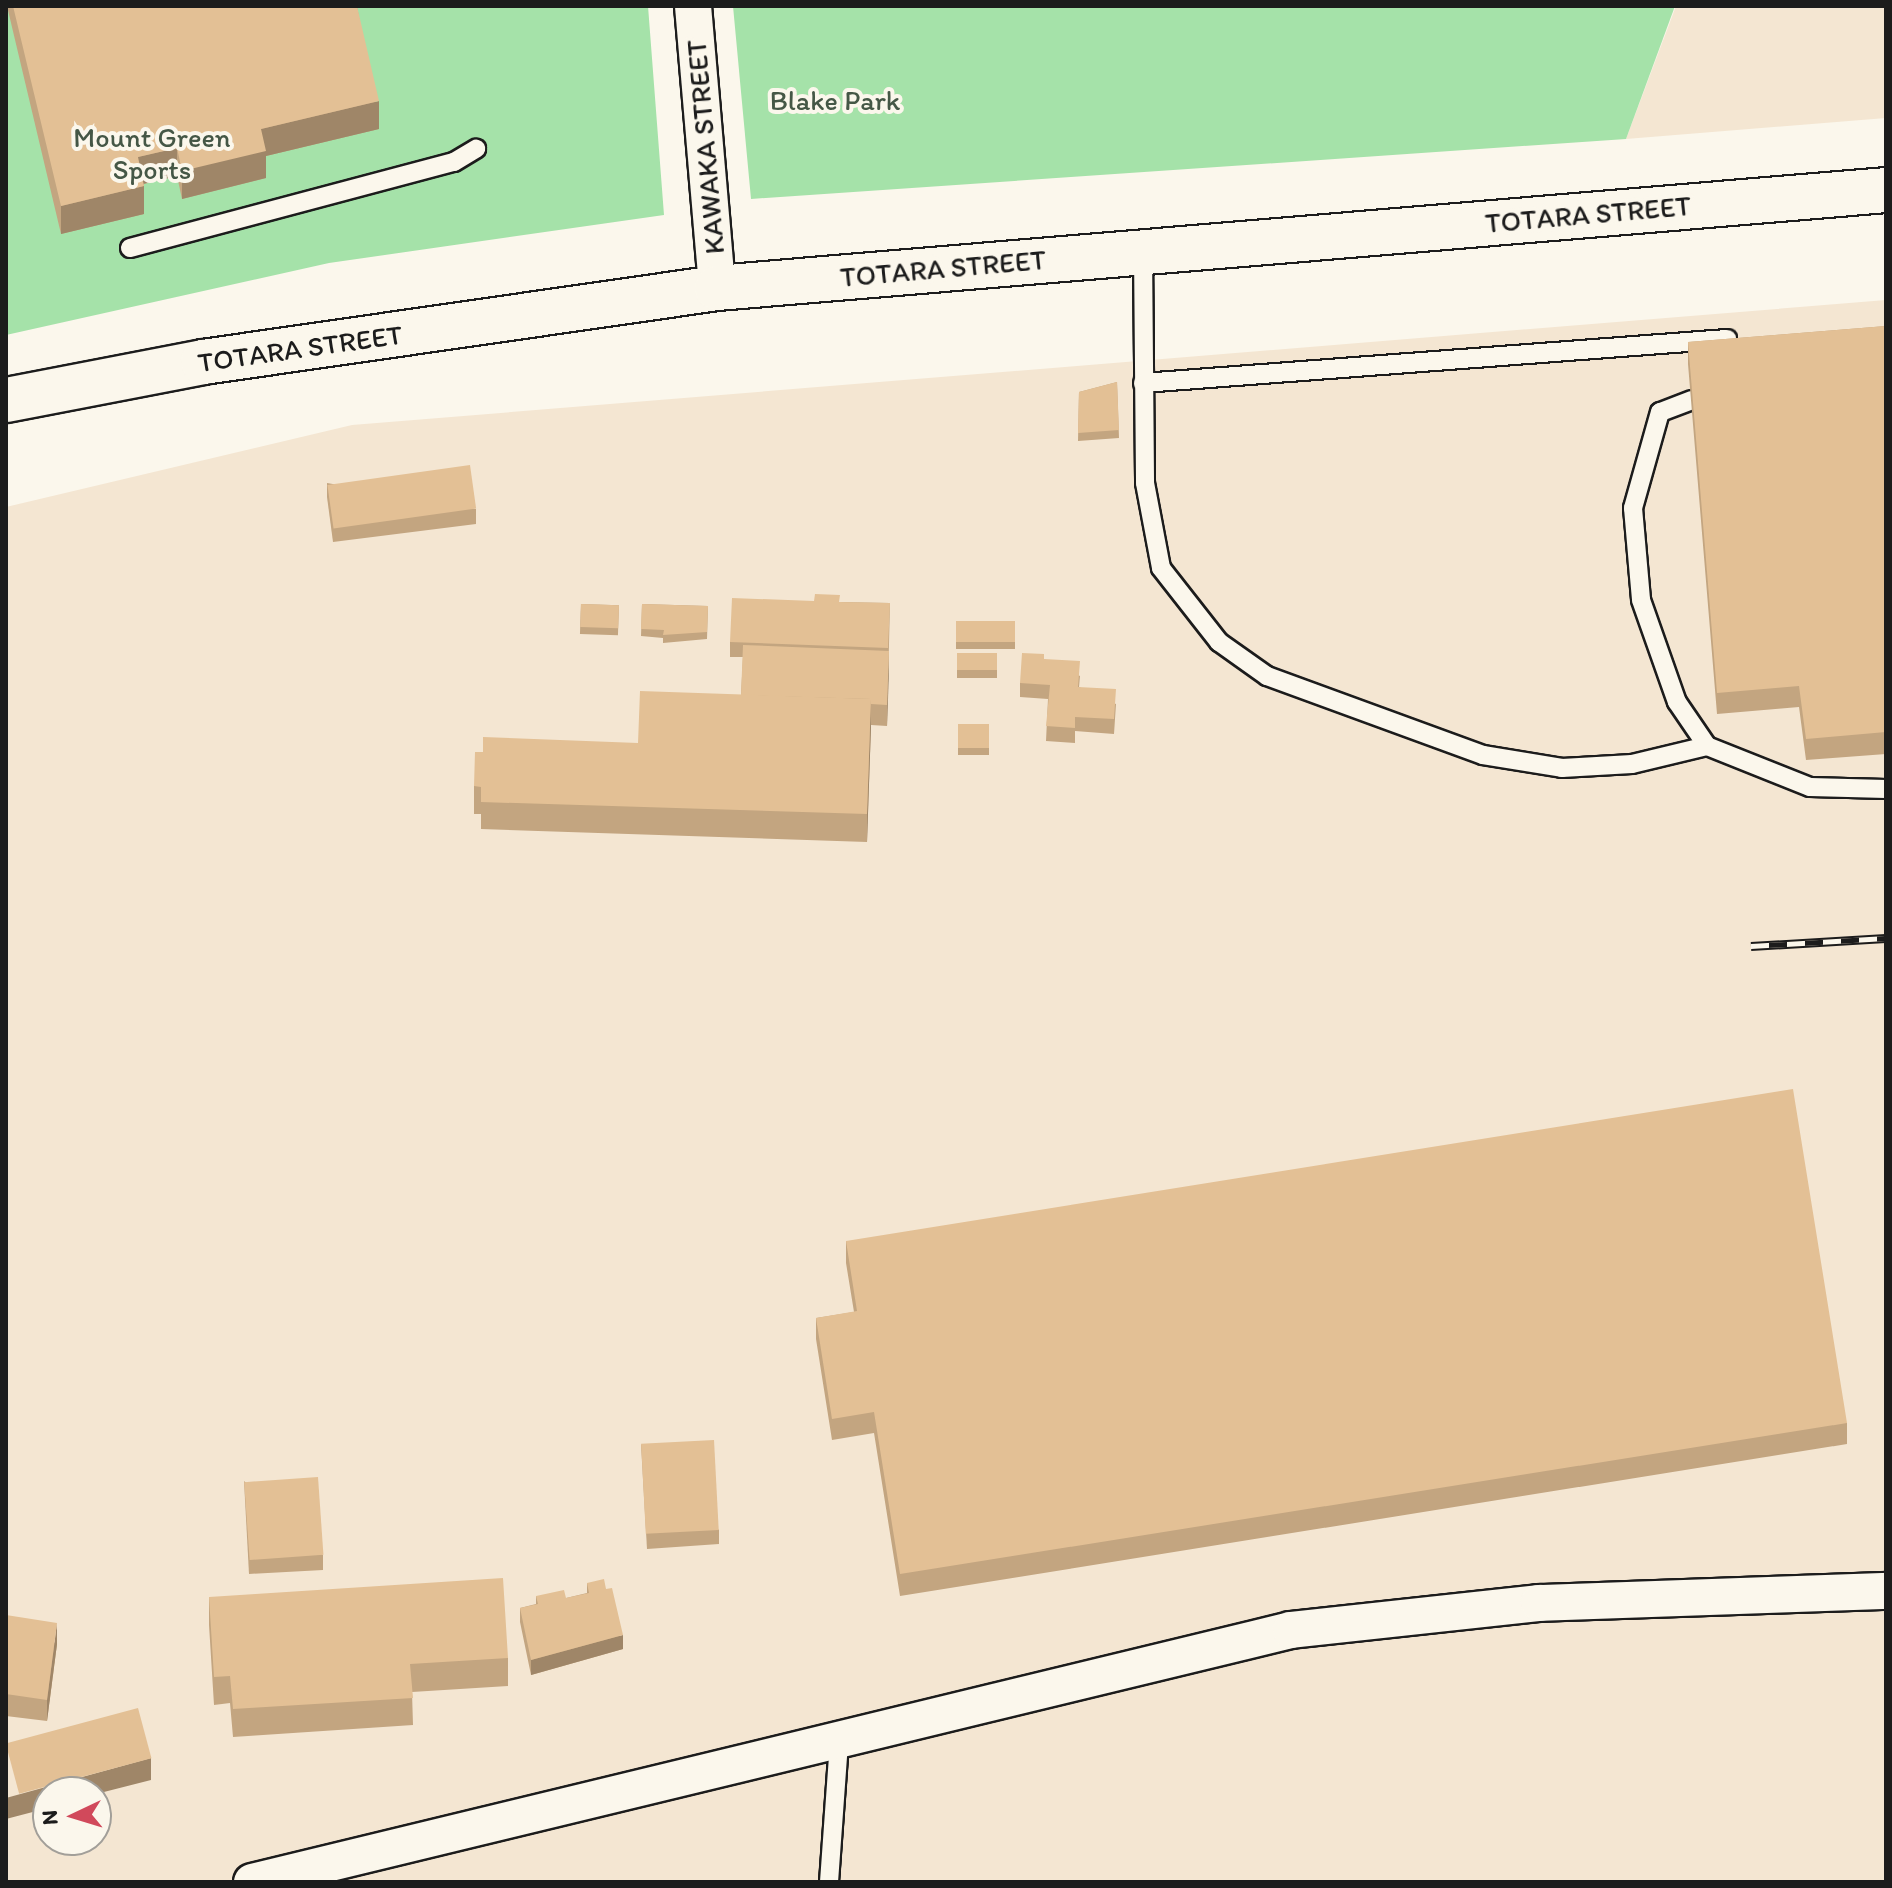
<!DOCTYPE html>
<html>
<head>
<meta charset="utf-8">
<style>
	body { margin:0 }
	#map { position:relative; width:1892px; height:1888px; overflow:hidden; background:#fbf7ec; font-family:Itim,sans-serif }
	div>[style] { position:absolute }
	.built>* { inset:0; background:#f4e6d2 }
	.green>* { inset:0; background:#a5e2a9 }
	.roads { filter:drop-shadow(2px 0 #1c1c1c) drop-shadow(-2px 0 #1c1c1c) drop-shadow(0 2px #1c1c1c) drop-shadow(0 -2px #1c1c1c) }
	.service>* { height:18px; margin:-9px; padding:0 9px; transform-origin:9px; border-radius:9px; background:#fbf7ec }
	.minor>* { height:36px; margin:-18px; padding:0 18px; transform-origin:18px; border-radius:18px; background:#fbf7ec }
	.secondary>* { height:44px; margin:-22px; padding:0 22px; transform-origin:22px; border-radius:22px; background:#fbf7ec }
	.rail>* { height:9px; margin-top:-4.5px; transform-origin:0; background:repeating-linear-gradient(90deg,#fbf7ec 0 18px,#1c1c1c 0 36px); box-sizing:border-box; border-block:2px solid #1c1c1c }
	.wall>* { inset:0; background:#c3a580; transform-origin:0 0 }
	.shaded-wall>* { inset:0; background:#9f8668 }
	.building>* { inset:0; background:#e3c095; transform-origin:0 0 }
	span { translate:-50% -50%; white-space:nowrap; text-align:center; line-height:1.15; -webkit-text-stroke:8px #fbf7ec; paint-order:stroke }
	.park-label { font-size:28px; color:#455746 }
	.street-label { font-size:28px; color:#1c1c1c }
	.frame { position:absolute; inset:0; border:8px solid #1c1c1c; pointer-events:none }
	.north { position:absolute; left:32px; top:1776px; width:80px; height:80px; box-sizing:border-box; background:#fbf7ec; border:2px solid #a29f99; border-radius:50%; rotate:266deg; font-size:22px; font-weight:700; line-height:32px; text-align:center; color:#1c1c1c }
	.north::after { content:''; display:block; margin:auto; width:28px; height:36px; background:#d1495b; clip-path:polygon(50% 0,100% 100%,50% 72%,0 100%) }
</style>
</head>
<body>
<div id="map">
	<div class="built">
		<i style="clip-path:polygon(1676px 6px,1886px 6px,1886px 118px,1626px 139px)"></i>
		<i style="clip-path:polygon(evenodd,1886px 300px,1886px 1882px,6px 1882px,6px 507px,352px 425px,1886px 300px,48px 1792px,96px 1792px,96px 1840px,48px 1840px,48px 1792px)"></i>
	</div>
	<div class="green">
		<i style="clip-path:polygon(6px 6px,648px 6px,664px 215px,329px 263px,6px 335px)"></i>
		<i style="clip-path:polygon(733px 6px,1675px 6px,1626px 139px,751px 199px)"></i>
	</div>
	<div class="roads">
		<div class="service">
			<i style="left:130px;top:248px;width:335px;rotate:-14.9deg"></i>
			<i style="left:454px;top:162px;width:26px;rotate:-31deg"></i>
			<i style="left:1143px;top:250px;width:233px;rotate:89.5deg"></i>
			<i style="left:1145px;top:483px;width:86px;rotate:79.3deg"></i>
			<i style="left:1161px;top:568px;width:94px;rotate:51.9deg"></i>
			<i style="left:1219px;top:642px;width:59px;rotate:35.3deg"></i>
			<i style="left:1267px;top:676px;width:230px;rotate:20.1deg"></i>
			<i style="left:1483px;top:755px;width:80px;rotate:9.3deg"></i>
			<i style="left:1562px;top:768px;width:70px;rotate:-3.3deg"></i>
			<i style="left:1632px;top:764px;width:77px;rotate:-13.5deg"></i>
			<i style="left:1143px;top:383px;width:586px;rotate:-4.31deg"></i>
			<i style="left:1692px;top:400px;width:34px;rotate:159deg"></i>
			<i style="left:1660px;top:412px;width:100px;rotate:105.7deg"></i>
			<i style="left:1633px;top:508px;width:92px;rotate:85deg"></i>
			<i style="left:1641px;top:600px;width:108px;rotate:70.6deg"></i>
			<i style="left:1677px;top:702px;width:53px;rotate:55.7deg"></i>
			<i style="left:1707px;top:746px;width:111px;rotate:21.7deg"></i>
			<i style="left:1810px;top:787px;width:76px;rotate:1.5deg"></i>
			<i style="left:829px;top:1882px;width:139px;rotate:-85.9deg"></i>
		</div>
		<div class="minor">
			<i style="left:693px;top:6px;width:283px;rotate:85.1deg"></i>
			<i style="left:252px;top:1882px;width:1069px;rotate:-13.63deg"></i>
			<i style="left:1291px;top:1630px;width:249px;rotate:-6.2deg"></i>
			<i style="left:1539px;top:1603px;width:347px;rotate:-2deg"></i>
		</div>
		<div class="secondary">
			<i style="left:6px;top:400px;width:201px;rotate:-10.9deg"></i>
			<i style="left:203px;top:362px;width:519px;rotate:-8.19deg"></i>
			<i style="left:717px;top:288px;width:1173px;rotate:-4.79deg"></i>
		</div>
	</div>
	<div class="rail">
		<i style="left:1751px;top:946px;width:135px;rotate:-3.4deg"></i>
	</div>
	<div class="wall">
		<i style="clip-path:polygon(7px 6px,357px 6px,379px 129px,266px 156px,266px 178px,182px 199px,177px 176px,144px 184px,144px 214px,61px 234px)"></i>
		<i style="clip-path:polygon(1886px 326px,1886px 754px,1806px 760px,1799px 707px,1717px 714px,1688px 364px,1688px 342px)"></i>
		<i style="clip-path:polygon(1117px 382px,1119px 438px,1078px 441px,1079px 392px)"></i>
		<i style="clip-path:polygon(327px 483px,476px 509px,476px 524px,333px 542px,327px 497px)"></i>
		<i style="clip-path:polygon(839px 602px,890px 603px,887px 726px,871px 725px,867px 842px,481px 829px,481px 814px,474px 814px,474px 786px,638px 743px,741px 695px,743px 657px,730px 657px,730px 642px)"></i>
		<i style="left:581px;top:604px;width:38px;height:30px;rotate:2deg"></i>
		<i style="clip-path:polygon(642px 604px,708px 606px,707px 639px,663px 643px,663px 638px,641px 636px)"></i>
		<i style="left:956px;top:621px;width:59px;height:28px"></i>
		<i style="left:997px;top:653px;width:25px;height:40px;rotate:90deg"></i>
		<i style="clip-path:polygon(1044px 659px,1080px 676px,1079px 687px,1116px 704px,1114px 734px,1075px 731px,1075px 743px,1046px 741px,1048px 699px,1020px 697px,1020px 683px)"></i>
		<i style="left:958px;top:724px;width:31px;height:31px"></i>
		<i style="clip-path:polygon(846px 1241px,1847px 1423px,1847px 1444px,900px 1596px,874px 1433px,832px 1440px,816px 1339px,816px 1318px,854px 1312px,846px 1263px)"></i>
		<i style="clip-path:polygon(641px 1444px,719px 1530px,719px 1544px,647px 1549px)"></i>
		<i style="clip-path:polygon(244px 1481px,323px 1555px,323px 1570px,249px 1574px)"></i>
		<i style="clip-path:polygon(587px 1583px,606px 1589px,623px 1649px,531px 1675px,520px 1622px,520px 1608px,536px 1604px,536px 1596px,566px 1598px,587px 1593px)"></i>
		<i style="clip-path:polygon(209px 1597px,508px 1658px,508px 1686px,412px 1692px,413px 1725px,233px 1737px,230px 1703px,214px 1705px,209px 1625px)"></i>
		<i style="clip-path:polygon(6px 1615px,57px 1644px,47px 1721px,6px 1716px)"></i>
	</div>
	<div class="shaded-wall">
		<i style="clip-path:polygon(379px 101px,379px 129px,266px 156px,266px 178px,182px 199px,182px 171px,261px 129px)"></i>
		<i style="clip-path:polygon(177px 148px,177px 176px,138px 185px,138px 157px)"></i>
		<i style="clip-path:polygon(144px 186px,144px 214px,61px 234px,61px 206px)"></i>
		<i style="clip-path:polygon(889px 651px,889px 672px,887px 726px,887px 705px)"></i>
		<i style="clip-path:polygon(871px 699px,871px 727px,867px 842px,867px 814px)"></i>
		<i style="clip-path:polygon(57px 1623px,57px 1644px,47px 1721px,47px 1700px)"></i>
		<i style="clip-path:polygon(623px 1635px,623px 1649px,531px 1675px,531px 1660px)"></i>
		<i style="clip-path:polygon(151px 1758px,151px 1780px,96px 1794px,96px 1792px,48px 1792px,48px 1808px,6px 1819px,6px 1798px)"></i>
	</div>
	<div class="building">
		<i style="clip-path:polygon(13px 6px,357px 6px,379px 101px,261px 129px,266px 151px,182px 171px,177px 148px,138px 157px,144px 186px,61px 206px)"></i>
		<i style="clip-path:polygon(1886px 326px,1886px 732px,1806px 739px,1799px 686px,1717px 693px,1688px 342px)"></i>
		<i style="clip-path:polygon(1117px 382px,1119px 430px,1078px 433px,1079px 392px)"></i>
		<i style="left:470px;top:465px;width:44px;height:144px;rotate:82deg"></i>
		<i style="clip-path:polygon(815px 594px,840px 595px,839px 602px,890px 603px,888px 648px,730px 642px,732px 598px,814px 601px)"></i>
		<i style="left:581px;top:604px;width:38px;height:23px;rotate:2deg"></i>
		<i style="clip-path:polygon(642px 604px,708px 606px,707px 632px,663px 635px,664px 630px,641px 629px)"></i>
		<i style="left:956px;top:621px;width:59px;height:21px"></i>
		<i style="clip-path:polygon(743px 645px,889px 651px,887px 705px,871px 704px,871px 699px,741px 695px)"></i>
		<i style="left:997px;top:653px;width:17px;height:40px;rotate:90deg"></i>
		<i style="clip-path:polygon(1022px 653px,1044px 654px,1044px 659px,1080px 661px,1078px 687px,1116px 689px,1114px 719px,1075px 717px,1075px 728px,1046px 726px,1050px 685px,1020px 683px)"></i>
		<i style="clip-path:polygon(640px 691px,871px 699px,867px 814px,481px 802px,481px 787px,474px 786px,475px 752px,483px 752px,483px 737px,638px 743px)"></i>
		<i style="left:958px;top:724px;width:31px;height:24px"></i>
		<i style="clip-path:polygon(1793px 1089px,1847px 1423px,900px 1574px,874px 1412px,832px 1419px,816px 1318px,857px 1311px,846px 1241px)"></i>
		<i style="left:714px;top:1440px;width:90px;height:73px;rotate:87deg"></i>
		<i style="left:318px;top:1477px;width:78px;height:74px;rotate:86deg"></i>
		<i style="clip-path:polygon(503px 1578px,508px 1658px,410px 1664px,413px 1698px,233px 1709px,230px 1676px,214px 1677px,209px 1597px)"></i>
		<i style="clip-path:polygon(604px 1579px,606px 1589px,612px 1588px,623px 1635px,531px 1660px,520px 1608px,538px 1604px,536px 1596px,564px 1590px,566px 1598px,589px 1593px,587px 1583px)"></i>
		<i style="clip-path:polygon(6px 1615px,57px 1623px,47px 1700px,6px 1694px)"></i>
		<i style="left:138px;top:1708px;width:52px;height:137px;rotate:75deg"></i>
	</div>
	<div class="park-label">
		<span style="left:835px;top:100px">Blake Park</span>
		<span style="left:152px;top:153px">Mount Green<br>Sports</span>
	</div>
	<div class="street-label">
		<span style="left:705px;top:147px;rotate:-95deg">KAWAKA STREET</span>
		<span style="left:1588px;top:214px;rotate:-5deg">TOTARA STREET</span>
		<span style="left:943px;top:268px;rotate:-5deg">TOTARA STREET</span>
		<span style="left:300px;top:348px;rotate:-8deg">TOTARA STREET</span>
	</div>
	<div class="frame"></div>
	<div class="north">N</div>
</div>
</body>
</html>
